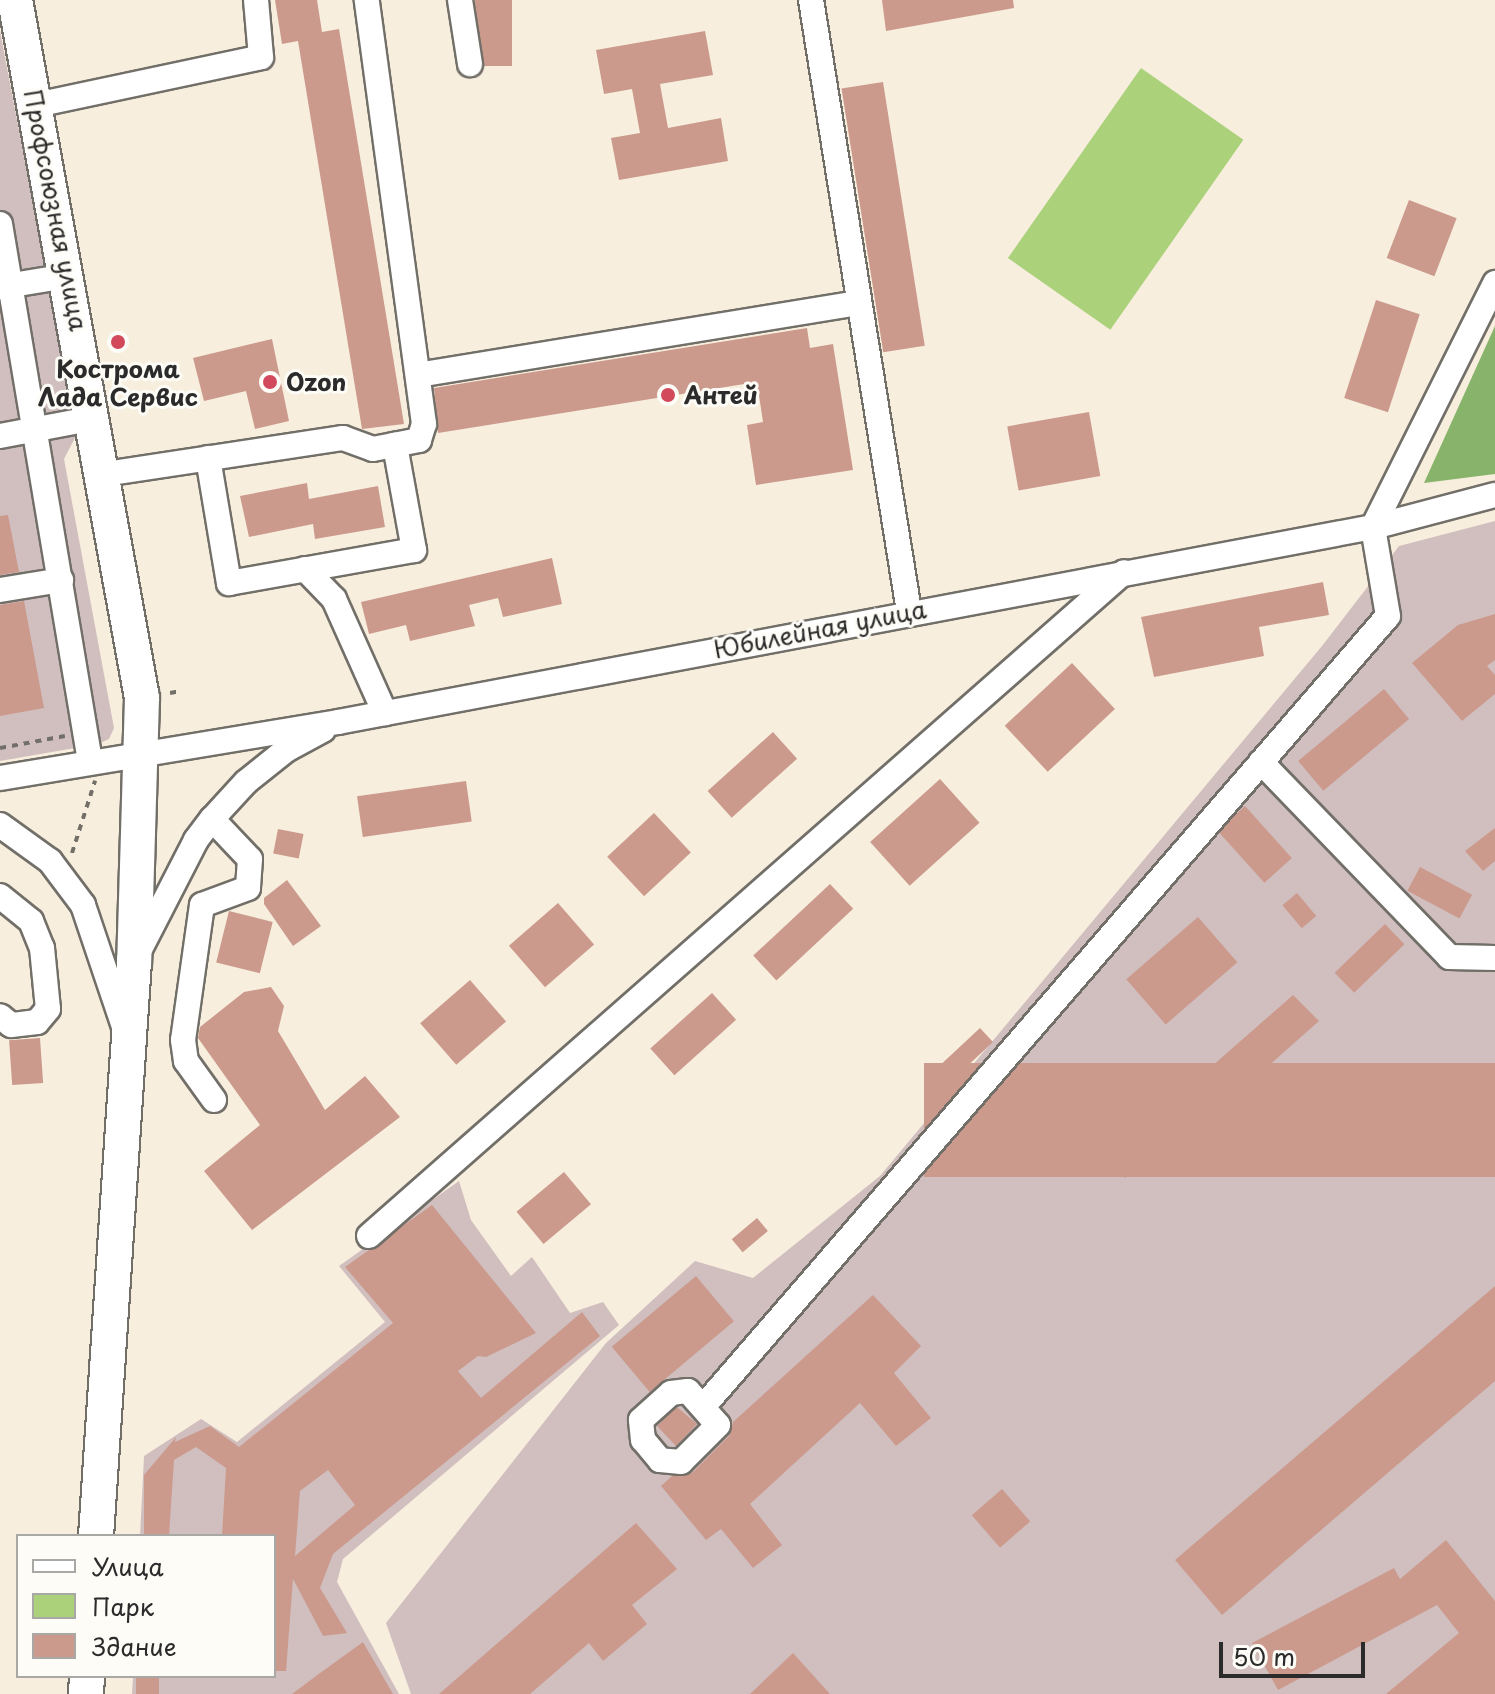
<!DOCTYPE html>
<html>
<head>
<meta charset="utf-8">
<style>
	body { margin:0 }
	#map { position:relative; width:1495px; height:1694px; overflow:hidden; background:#f7eedd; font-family:"Playpen Sans",sans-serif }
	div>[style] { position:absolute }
	.industrial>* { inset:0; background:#d1bfbf }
	.green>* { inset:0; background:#abd17b; transform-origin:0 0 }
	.forest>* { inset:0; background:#88b36b }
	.building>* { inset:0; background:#cb9a8d; transform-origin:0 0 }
	.path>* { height:4px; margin-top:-2px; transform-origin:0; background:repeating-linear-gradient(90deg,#726f69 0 6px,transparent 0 12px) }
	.roads { filter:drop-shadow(2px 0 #726f69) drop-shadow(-2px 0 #726f69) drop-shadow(0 2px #726f69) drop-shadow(0 -2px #726f69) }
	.minor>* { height:24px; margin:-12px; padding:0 12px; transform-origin:12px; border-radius:12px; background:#fff }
	.highway>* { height:34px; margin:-17px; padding:0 17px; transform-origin:17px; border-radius:17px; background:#fff }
	.dots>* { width:22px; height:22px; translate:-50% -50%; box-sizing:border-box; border:4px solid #fdfcf7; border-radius:50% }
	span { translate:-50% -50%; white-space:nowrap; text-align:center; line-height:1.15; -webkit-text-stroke:6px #fdfcf7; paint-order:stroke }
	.street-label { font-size:24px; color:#2b2b2b }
	.poi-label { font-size:24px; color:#2b2b2b; font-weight:700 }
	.left { translate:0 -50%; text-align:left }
	.legend { position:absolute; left:16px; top:1534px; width:260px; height:144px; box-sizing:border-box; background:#fdfcf7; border:2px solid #a9a8a5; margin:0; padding:10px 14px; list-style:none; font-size:24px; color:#2b2b2b }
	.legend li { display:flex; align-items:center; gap:16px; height:40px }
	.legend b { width:40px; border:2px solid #a9a8a5 }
	.scale { position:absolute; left:1219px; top:1642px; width:146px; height:36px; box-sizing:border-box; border:4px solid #2b2b2b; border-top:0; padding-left:10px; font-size:24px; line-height:28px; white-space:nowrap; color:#2b2b2b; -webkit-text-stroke:6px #fdfcf7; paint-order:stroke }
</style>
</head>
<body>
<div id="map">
	<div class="industrial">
		<i style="clip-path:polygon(0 31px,77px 434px,64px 459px,114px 728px,109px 739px,98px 744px,0 761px)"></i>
		<i style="clip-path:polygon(1495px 521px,1495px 1694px,411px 1694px,386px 1623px,606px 1343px,695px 1261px,753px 1278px,880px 1176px,1322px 646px,1399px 546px)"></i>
		<i style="clip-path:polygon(459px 1181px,471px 1220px,511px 1276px,532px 1257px,570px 1313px,603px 1302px,619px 1325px,343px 1559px,337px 1582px,399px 1694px,132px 1694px,133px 1676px,274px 1676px,274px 1536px,140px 1536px,144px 1456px,201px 1419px,237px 1442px,385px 1322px,339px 1266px)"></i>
	</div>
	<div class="green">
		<i style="left:1141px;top:68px;width:125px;height:232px;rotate:35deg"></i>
	</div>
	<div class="forest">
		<i style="clip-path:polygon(1495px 326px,1495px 474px,1424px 483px)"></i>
	</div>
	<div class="building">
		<i style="clip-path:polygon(275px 0,317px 0,322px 32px,339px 29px,404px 424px,362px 429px,298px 41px,282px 44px)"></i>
		<i style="left:475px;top:0;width:37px;height:66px"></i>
		<i style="clip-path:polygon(882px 0,1013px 0,1014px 8px,886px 31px)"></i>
		<i style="clip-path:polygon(705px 31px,713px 75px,660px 84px,668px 128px,721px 118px,728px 161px,619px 180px,611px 138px,640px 133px,632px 89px,604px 94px,596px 50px)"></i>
		<i style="left:883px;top:82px;width:267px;height:42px;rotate:81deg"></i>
		<i style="left:1409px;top:200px;width:51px;height:62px;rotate:21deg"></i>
		<i style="left:1376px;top:300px;width:46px;height:103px;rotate:18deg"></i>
		<i style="clip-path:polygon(807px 328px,810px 348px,833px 344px,853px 470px,756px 485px,747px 425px,763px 422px,757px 382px,438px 433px,434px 388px)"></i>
		<i style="clip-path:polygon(272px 339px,289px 421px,255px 429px,246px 391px,204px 401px,193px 358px)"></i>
		<i style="left:1089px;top:412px;width:65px;height:83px;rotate:80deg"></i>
		<i style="clip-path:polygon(307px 483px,309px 499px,378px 486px,385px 527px,315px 539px,313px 524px,249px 537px,240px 496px)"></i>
		<i style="clip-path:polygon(8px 515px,19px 572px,0 575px,0 516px)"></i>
		<i style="clip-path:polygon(552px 558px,562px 604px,503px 617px,498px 598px,469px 605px,475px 626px,410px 641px,406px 625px,369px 634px,361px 602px)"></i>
		<i style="clip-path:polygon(1323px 582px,1329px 615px,1259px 627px,1264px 656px,1154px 677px,1141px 617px)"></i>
		<i style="clip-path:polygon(24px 601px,44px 708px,0 716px,0 605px)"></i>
		<i style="clip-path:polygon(1495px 614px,1495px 660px,1487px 666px,1495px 675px,1495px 694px,1462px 721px,1412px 663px,1458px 625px)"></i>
		<i style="left:1072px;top:663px;width:63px;height:92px;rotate:47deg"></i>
		<i style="left:1384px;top:689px;width:39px;height:112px;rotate:50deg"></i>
		<i style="left:773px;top:732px;width:36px;height:88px;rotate:48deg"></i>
		<i style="left:940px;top:779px;width:59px;height:94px;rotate:48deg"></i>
		<i style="left:466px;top:781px;width:41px;height:110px;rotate:82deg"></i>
		<i style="left:1245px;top:806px;width:70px;height:37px;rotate:48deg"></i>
		<i style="left:654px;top:813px;width:54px;height:64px;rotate:47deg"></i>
		<i style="clip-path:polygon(1495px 828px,1495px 861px,1483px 871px,1465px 851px)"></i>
		<i style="left:278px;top:829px;width:26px;height:25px;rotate:11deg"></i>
		<i style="left:1420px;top:867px;width:59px;height:27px;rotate:28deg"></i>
		<i style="clip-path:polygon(287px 880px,321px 926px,293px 946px,264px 904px,264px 898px)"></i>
		<i style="left:830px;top:884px;width:34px;height:105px;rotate:47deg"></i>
		<i style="left:1297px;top:893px;width:30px;height:19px;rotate:50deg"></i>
		<i style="left:558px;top:903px;width:55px;height:65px;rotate:49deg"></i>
		<i style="left:229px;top:911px;width:45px;height:53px;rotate:14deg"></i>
		<i style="left:1198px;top:917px;width:60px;height:95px;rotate:49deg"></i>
		<i style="left:1385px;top:924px;width:28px;height:70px;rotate:46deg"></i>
		<i style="left:470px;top:980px;width:55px;height:66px;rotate:49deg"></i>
		<i style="clip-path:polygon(271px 987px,284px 1006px,278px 1031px,325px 1110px,365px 1076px,400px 1117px,252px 1230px,204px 1171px,260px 1125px,198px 1038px,200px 1027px,244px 992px)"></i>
		<i style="left:712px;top:993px;width:36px;height:83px;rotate:48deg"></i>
		<i style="clip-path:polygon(1293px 995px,1319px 1021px,1247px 1085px,1242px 1080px,1179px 1135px,1195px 1154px,1179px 1168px,1161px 1148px,1125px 1178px,1101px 1152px,1116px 1139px,1121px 1146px)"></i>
		<i style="left:980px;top:1028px;width:19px;height:59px;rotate:47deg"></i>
		<i style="left:40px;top:1038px;width:45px;height:31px;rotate:86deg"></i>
		<i style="left:1495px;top:1063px;width:114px;height:571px;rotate:90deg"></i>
		<i style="left:564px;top:1172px;width:42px;height:62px;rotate:50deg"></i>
		<i style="clip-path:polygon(evenodd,432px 1205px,536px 1333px,486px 1357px,478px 1356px,458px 1371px,481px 1398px,582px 1312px,600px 1336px,333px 1554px,320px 1588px,347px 1633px,323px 1636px,293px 1579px,286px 1671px,274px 1671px,274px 1536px,222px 1536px,226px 1468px,196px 1447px,174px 1460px,169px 1536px,144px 1536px,144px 1475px,176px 1437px,175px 1442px,210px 1426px,239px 1447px,393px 1323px,345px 1267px,432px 1205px,328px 1470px,355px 1505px,295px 1556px,300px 1491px,328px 1470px)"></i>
		<i style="left:757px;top:1218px;width:17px;height:33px;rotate:50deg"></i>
		<i style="left:696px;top:1276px;width:59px;height:110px;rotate:50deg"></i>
		<i style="clip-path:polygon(1495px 1286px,1495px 1381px,1222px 1615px,1175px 1560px)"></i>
		<i style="clip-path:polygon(873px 1295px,921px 1346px,894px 1373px,931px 1418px,896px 1446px,860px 1403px,750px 1504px,782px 1545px,753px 1568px,721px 1529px,706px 1540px,661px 1486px,672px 1476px,692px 1473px,729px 1436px,733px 1422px)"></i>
		<i style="clip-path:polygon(677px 1407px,697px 1424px,676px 1446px,657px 1426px)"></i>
		<i style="left:1002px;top:1489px;width:43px;height:40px;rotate:49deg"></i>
		<i style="clip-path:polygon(636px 1523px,677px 1569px,632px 1605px,647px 1624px,603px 1661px,589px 1643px,530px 1694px,439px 1694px)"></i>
		<i style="clip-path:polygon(1446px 1540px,1495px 1601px,1495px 1694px,1386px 1694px,1459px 1633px,1437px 1605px,1278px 1690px,1252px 1643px,1394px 1568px,1400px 1579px)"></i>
		<i style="clip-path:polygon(363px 1642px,393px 1694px,292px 1694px,316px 1676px)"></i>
		<i style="clip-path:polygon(793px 1653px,830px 1694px,750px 1694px)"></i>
		<i style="left:136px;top:1676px;width:23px;height:18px"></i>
	</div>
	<div class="path">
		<i style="left:170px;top:693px;width:11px;rotate:-10deg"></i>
		<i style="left:0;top:748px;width:66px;rotate:-10.5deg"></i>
		<i style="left:72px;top:853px;width:76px;rotate:-72.3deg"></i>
	</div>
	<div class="roads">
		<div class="minor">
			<i style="left:460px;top:0;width:65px;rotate:81.1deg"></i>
			<i style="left:811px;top:0;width:619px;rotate:80.89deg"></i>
			<i style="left:36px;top:105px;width:230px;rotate:-12deg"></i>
			<i style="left:261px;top:57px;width:57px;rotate:-95deg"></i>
			<i style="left:0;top:224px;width:544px;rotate:80.49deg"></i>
			<i style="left:0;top:287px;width:68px;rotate:-9.3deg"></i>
			<i style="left:418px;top:375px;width:444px;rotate:-9.3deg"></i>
			<i style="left:0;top:436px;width:97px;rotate:-10.7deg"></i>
			<i style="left:208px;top:458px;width:127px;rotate:80.5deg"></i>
			<i style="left:229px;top:583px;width:188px;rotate:-10.1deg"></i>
			<i style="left:414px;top:550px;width:107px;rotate:-100.3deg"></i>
			<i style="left:105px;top:474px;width:241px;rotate:-8.6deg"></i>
			<i style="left:343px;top:438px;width:32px;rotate:20deg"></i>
			<i style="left:373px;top:449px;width:47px;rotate:-11.1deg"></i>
			<i style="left:419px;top:440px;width:17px;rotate:-73deg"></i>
			<i style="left:424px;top:424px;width:428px;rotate:-97.7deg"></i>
			<i style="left:305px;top:569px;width:42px;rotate:46deg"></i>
			<i style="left:334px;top:599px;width:125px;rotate:65.9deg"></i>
			<i style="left:0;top:590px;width:62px;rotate:-9.3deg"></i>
			<i style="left:1261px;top:762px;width:271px;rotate:46deg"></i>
			<i style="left:1449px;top:957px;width:46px;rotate:1.2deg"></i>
			<i style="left:0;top:778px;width:343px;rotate:-9.4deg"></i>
			<i style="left:338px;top:722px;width:1053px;rotate:-10.67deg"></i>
			<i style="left:1373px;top:527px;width:126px;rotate:-14.7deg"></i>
			<i style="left:212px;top:819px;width:55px;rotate:46.5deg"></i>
			<i style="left:250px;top:859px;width:29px;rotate:94deg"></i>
			<i style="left:248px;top:888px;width:49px;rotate:159.7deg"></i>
			<i style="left:202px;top:905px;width:136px;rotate:98deg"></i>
			<i style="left:183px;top:1040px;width:21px;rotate:82deg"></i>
			<i style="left:186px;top:1061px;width:48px;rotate:54.3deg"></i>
			<i style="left:0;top:825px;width:62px;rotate:35.8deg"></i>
			<i style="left:50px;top:861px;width:55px;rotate:53.1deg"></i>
			<i style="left:83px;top:905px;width:129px;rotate:71.4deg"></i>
			<i style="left:0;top:896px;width:40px;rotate:39deg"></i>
			<i style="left:31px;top:921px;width:29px;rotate:68deg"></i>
			<i style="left:42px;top:948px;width:61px;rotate:84.4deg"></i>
			<i style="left:48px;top:1009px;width:17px;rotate:130deg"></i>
			<i style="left:37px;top:1022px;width:26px;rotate:173deg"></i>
			<i style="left:11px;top:1025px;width:14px;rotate:-141deg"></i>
			<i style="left:137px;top:955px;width:129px;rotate:-62.8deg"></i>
			<i style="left:196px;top:840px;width:26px;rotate:-53deg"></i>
			<i style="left:212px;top:819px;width:50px;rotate:-47.4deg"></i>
			<i style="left:246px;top:782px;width:51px;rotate:-38.7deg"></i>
			<i style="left:286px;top:750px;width:42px;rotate:-28.4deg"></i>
			<i style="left:369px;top:1236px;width:1005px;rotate:-41.33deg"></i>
			<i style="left:688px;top:1391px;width:45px;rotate:48.6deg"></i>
			<i style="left:718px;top:1425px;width:52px;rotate:135deg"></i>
			<i style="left:681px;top:1462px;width:21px;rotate:-175deg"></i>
			<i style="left:660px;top:1460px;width:26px;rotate:-130deg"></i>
			<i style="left:643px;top:1440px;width:20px;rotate:-96deg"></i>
			<i style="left:641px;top:1420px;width:40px;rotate:-42deg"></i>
			<i style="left:671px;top:1393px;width:17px;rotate:-7deg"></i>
			<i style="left:703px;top:1407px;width:1046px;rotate:-49.11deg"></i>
			<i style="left:1388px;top:616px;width:90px;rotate:-99.6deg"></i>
			<i style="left:1373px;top:527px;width:273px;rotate:-63.4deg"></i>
		</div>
		<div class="highway">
			<i style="left:15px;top:0;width:709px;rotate:79.69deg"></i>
			<i style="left:142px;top:698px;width:263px;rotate:91.7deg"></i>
			<i style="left:134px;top:961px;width:576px;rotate:93.78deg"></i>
			<i style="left:86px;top:1694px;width:18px;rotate:-87deg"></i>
		</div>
	</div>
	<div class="dots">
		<i style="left:118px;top:342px;background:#d1495b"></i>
		<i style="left:270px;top:382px;background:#d1495b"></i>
		<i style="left:668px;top:395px;background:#d1495b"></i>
	</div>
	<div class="street-label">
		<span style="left:56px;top:210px;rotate:79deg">Профсоюзная улица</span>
		<span style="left:820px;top:629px;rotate:-11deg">Юбилейная улица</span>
	</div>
	<div class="poi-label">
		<span style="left:118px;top:383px">Кострома<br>Лада Сервис</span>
		<span class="left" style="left:286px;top:382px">Ozon</span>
		<span class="left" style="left:684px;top:395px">Антей</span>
	</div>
	<ul class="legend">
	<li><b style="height:10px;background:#fff"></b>Улица</li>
	<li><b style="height:22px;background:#abd17b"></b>Парк</li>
	<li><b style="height:22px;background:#cb9a8d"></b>Здание</li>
	</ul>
	<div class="scale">50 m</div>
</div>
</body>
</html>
